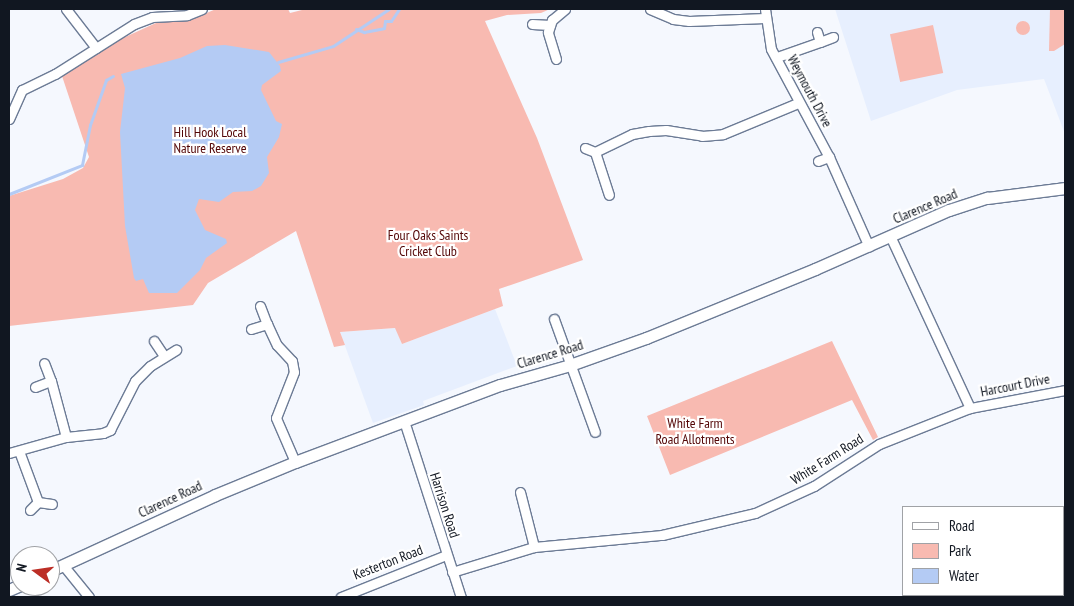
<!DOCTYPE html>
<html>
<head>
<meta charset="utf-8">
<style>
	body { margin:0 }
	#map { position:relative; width:1074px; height:606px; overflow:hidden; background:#f5f8fe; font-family:"PT Sans Narrow",sans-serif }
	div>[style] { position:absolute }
	.built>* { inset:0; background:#e7effe }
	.green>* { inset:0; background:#f8bab1; transform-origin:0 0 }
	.round { border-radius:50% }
	.water>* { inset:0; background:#b4cbf4 }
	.stream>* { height:3px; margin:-1.5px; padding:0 1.5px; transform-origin:1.5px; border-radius:1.5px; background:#b4cbf4 }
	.roads { filter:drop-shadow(1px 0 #6c7b95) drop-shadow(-1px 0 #6c7b95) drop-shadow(0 1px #6c7b95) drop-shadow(0 -1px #6c7b95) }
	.street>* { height:9px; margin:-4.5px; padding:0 4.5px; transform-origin:4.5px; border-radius:4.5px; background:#fff }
	.secondary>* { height:11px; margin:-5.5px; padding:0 5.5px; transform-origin:5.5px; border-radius:5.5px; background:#fff }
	span { translate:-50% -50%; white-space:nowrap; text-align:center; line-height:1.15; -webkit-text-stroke:4.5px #fff; paint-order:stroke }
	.street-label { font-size:14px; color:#111721 }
	.park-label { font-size:14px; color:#530505 }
	.frame { position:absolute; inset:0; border:10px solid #111721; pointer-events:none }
	.legend { position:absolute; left:902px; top:506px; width:162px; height:90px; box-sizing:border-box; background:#fff; border:1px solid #a0a2a6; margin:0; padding:6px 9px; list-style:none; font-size:15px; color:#111721 }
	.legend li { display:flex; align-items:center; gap:10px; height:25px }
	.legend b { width:25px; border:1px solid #a0a2a6 }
	.north { position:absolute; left:10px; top:546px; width:50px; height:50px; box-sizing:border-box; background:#fff; border:1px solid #a0a2a6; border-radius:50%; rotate:284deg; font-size:14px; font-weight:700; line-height:20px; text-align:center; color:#111721 }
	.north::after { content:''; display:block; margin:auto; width:18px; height:22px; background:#bc2e26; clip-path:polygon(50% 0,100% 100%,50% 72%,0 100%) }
</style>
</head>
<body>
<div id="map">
	<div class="built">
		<i style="clip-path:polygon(835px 9px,1065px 9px,1065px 134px,1044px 79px,957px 90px,871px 121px)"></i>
		<i style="clip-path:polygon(495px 309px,517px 366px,423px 401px,424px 405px,373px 423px,340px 332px,396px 328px,402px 344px)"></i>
	</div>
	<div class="green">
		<i style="clip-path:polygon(216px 9px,288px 9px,290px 13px,306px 9px,550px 9px,541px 13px,507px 15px,485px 21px,537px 138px,583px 260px,499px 289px,503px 306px,402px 344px,395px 328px,340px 332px,345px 345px,334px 347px,296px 231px,208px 283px,193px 305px,9px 326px,9px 196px,63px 179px,83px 168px,89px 157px,62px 76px,112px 43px,156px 23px,195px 18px)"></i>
		<i style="clip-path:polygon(1050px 9px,1065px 9px,1065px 44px,1054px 51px,1049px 51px)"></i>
		<i class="round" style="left:1016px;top:21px;width:14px;height:14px"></i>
		<i style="left:933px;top:25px;width:49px;height:44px;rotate:78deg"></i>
		<i style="clip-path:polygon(832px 341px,878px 437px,873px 440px,852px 400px,670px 475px,647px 416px)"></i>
	</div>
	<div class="water">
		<i style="clip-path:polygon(225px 45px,269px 52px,280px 66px,281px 71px,262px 85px,261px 90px,276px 121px,282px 124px,279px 137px,267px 157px,269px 173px,261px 186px,252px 191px,233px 192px,219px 202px,199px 199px,195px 210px,205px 230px,226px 239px,227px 243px,206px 258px,200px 270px,177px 293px,149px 293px,143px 279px,136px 281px,134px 278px,125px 226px,120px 132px,125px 88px,121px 74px,180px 58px,207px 46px)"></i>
	</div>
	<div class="stream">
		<i style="left:356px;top:29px;width:9px;rotate:21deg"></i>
		<i style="left:364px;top:32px;width:20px;rotate:-11deg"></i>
		<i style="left:384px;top:28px;width:7px;rotate:-82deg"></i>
		<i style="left:385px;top:21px;width:6px"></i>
		<i style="left:391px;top:21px;width:14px;rotate:-56deg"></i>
		<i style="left:278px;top:62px;width:57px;rotate:-16.2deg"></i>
		<i style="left:333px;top:46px;width:67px;rotate:-33.5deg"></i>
		<i style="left:9px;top:194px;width:79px;rotate:-21.7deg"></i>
		<i style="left:82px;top:165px;width:41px;rotate:-78.7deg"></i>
		<i style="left:90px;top:125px;width:48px;rotate:-70.4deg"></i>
		<i style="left:106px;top:80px;width:8px;rotate:-30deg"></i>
	</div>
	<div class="roads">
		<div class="street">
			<i style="left:66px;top:9px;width:49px;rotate:52.4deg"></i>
			<i style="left:650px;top:9px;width:25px;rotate:23deg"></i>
			<i style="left:673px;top:19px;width:16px;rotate:7deg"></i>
			<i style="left:689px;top:21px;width:76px;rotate:-2.3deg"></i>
			<i style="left:765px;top:9px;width:40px;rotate:81.5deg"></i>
			<i style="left:771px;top:49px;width:123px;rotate:61.8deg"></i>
			<i style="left:532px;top:24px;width:18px;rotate:3deg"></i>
			<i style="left:817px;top:32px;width:10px;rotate:73deg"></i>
			<i style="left:820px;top:42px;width:14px;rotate:-21deg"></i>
			<i style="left:777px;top:57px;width:46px;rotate:-19.2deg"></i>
			<i style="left:556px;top:59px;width:28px;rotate:-107deg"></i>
			<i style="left:548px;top:32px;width:13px;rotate:-72deg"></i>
			<i style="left:552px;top:20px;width:17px;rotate:-40deg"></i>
			<i style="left:9px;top:119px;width:32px;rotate:-66deg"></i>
			<i style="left:22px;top:90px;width:37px;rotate:-26deg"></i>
			<i style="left:55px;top:74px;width:93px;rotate:-32.3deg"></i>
			<i style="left:134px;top:24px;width:19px;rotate:-21deg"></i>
			<i style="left:152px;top:17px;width:35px;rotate:-3deg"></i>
			<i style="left:187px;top:15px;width:16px;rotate:-22deg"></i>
			<i style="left:585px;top:148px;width:11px;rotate:22deg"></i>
			<i style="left:595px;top:152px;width:45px;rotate:72deg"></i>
			<i style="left:595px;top:152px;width:41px;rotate:-25.9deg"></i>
			<i style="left:632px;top:134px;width:17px;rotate:-10deg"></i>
			<i style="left:649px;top:131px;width:17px;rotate:-3deg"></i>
			<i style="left:666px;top:130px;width:36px;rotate:9deg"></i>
			<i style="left:702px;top:136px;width:21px;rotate:-5deg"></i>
			<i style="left:723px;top:134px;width:81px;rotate:-22.5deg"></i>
			<i style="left:818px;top:161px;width:12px;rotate:-20deg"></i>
			<i style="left:829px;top:157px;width:98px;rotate:66deg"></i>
			<i style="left:260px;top:306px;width:19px;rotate:69deg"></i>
			<i style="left:554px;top:319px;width:120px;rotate:70.1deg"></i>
			<i style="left:251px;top:329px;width:17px;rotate:-17deg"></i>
			<i style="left:267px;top:324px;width:23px;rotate:65deg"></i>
			<i style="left:277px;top:345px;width:22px;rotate:47deg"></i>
			<i style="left:292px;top:361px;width:11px;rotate:80deg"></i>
			<i style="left:294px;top:372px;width:49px;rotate:111.4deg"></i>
			<i style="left:276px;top:418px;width:48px;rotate:66.6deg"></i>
			<i style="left:154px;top:341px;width:18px;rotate:56deg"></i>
			<i style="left:51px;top:381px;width:58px;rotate:75deg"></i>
			<i style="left:35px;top:387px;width:17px;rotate:-21deg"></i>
			<i style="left:51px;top:381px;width:19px;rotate:-111deg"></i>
			<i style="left:970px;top:408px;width:97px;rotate:-10.7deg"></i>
			<i style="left:404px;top:421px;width:185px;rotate:72.1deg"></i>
			<i style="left:19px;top:451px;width:54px;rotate:69.6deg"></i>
			<i style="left:9px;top:453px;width:59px;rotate:-15.7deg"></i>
			<i style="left:66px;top:437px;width:37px;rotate:-6deg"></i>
			<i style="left:103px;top:433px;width:8px;rotate:-23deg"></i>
			<i style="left:110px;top:430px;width:55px;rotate:-63deg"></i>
			<i style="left:135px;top:381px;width:21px;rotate:-45deg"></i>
			<i style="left:150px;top:366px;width:31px;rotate:-32deg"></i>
			<i style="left:520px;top:492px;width:57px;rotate:75.7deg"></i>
			<i style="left:30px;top:510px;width:11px;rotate:-45deg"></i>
			<i style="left:38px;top:502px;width:14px;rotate:8deg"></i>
			<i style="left:63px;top:565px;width:41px;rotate:50.9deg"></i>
			<i style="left:452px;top:572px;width:86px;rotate:-17deg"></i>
			<i style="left:534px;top:547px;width:129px;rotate:-5.4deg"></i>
			<i style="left:662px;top:535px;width:96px;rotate:-13.3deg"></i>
			<i style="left:755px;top:513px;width:65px;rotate:-24.6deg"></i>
			<i style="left:814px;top:486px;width:77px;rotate:-32.9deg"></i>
			<i style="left:879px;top:444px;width:98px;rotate:-21.6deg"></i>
			<i style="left:970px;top:408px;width:190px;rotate:-114.9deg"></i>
			<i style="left:1047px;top:595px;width:2px;rotate:90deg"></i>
			<i style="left:341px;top:597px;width:113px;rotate:-21.8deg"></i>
		</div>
		<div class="secondary">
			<i style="left:50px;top:571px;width:182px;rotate:-24.7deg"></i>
			<i style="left:215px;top:495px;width:87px;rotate:-22.4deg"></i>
			<i style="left:295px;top:462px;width:219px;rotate:-20.6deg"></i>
			<i style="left:500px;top:385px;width:73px;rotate:-15.9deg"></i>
			<i style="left:570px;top:365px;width:81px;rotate:-19.6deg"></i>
			<i style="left:646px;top:338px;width:183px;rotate:-22.2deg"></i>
			<i style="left:815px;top:269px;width:146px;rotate:-23.8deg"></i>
			<i style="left:949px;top:210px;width:40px;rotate:-18deg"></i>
			<i style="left:987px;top:198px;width:79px;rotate:-7.3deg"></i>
			<i style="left:9px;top:590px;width:12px;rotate:-24deg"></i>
		</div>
	</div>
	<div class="street-label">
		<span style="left:810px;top:91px;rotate:62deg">Weymouth Drive</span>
		<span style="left:925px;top:206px;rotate:-23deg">Clarence Road</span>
		<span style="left:550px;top:354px;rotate:-17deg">Clarence Road</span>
		<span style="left:1015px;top:385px;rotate:-11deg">Harcourt Drive</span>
		<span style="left:827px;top:459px;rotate:-32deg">White Farm Road</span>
		<span style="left:170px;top:499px;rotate:-25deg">Clarence Road</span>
		<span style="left:445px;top:505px;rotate:72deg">Harrison Road</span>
		<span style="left:388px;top:562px;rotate:-21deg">Kesterton Road</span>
	</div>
	<div class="park-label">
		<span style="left:210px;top:140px">Hill Hook Local<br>Nature Reserve</span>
		<span style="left:428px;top:243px">Four Oaks Saints<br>Cricket Club</span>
		<span style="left:695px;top:431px">White Farm<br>Road Allotments</span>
	</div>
	<div class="frame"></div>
	<ul class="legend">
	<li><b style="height:6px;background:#fff"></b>Road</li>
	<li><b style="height:14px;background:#f8bab1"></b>Park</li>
	<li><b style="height:14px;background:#b4cbf4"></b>Water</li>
	</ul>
	<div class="north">N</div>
</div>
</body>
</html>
